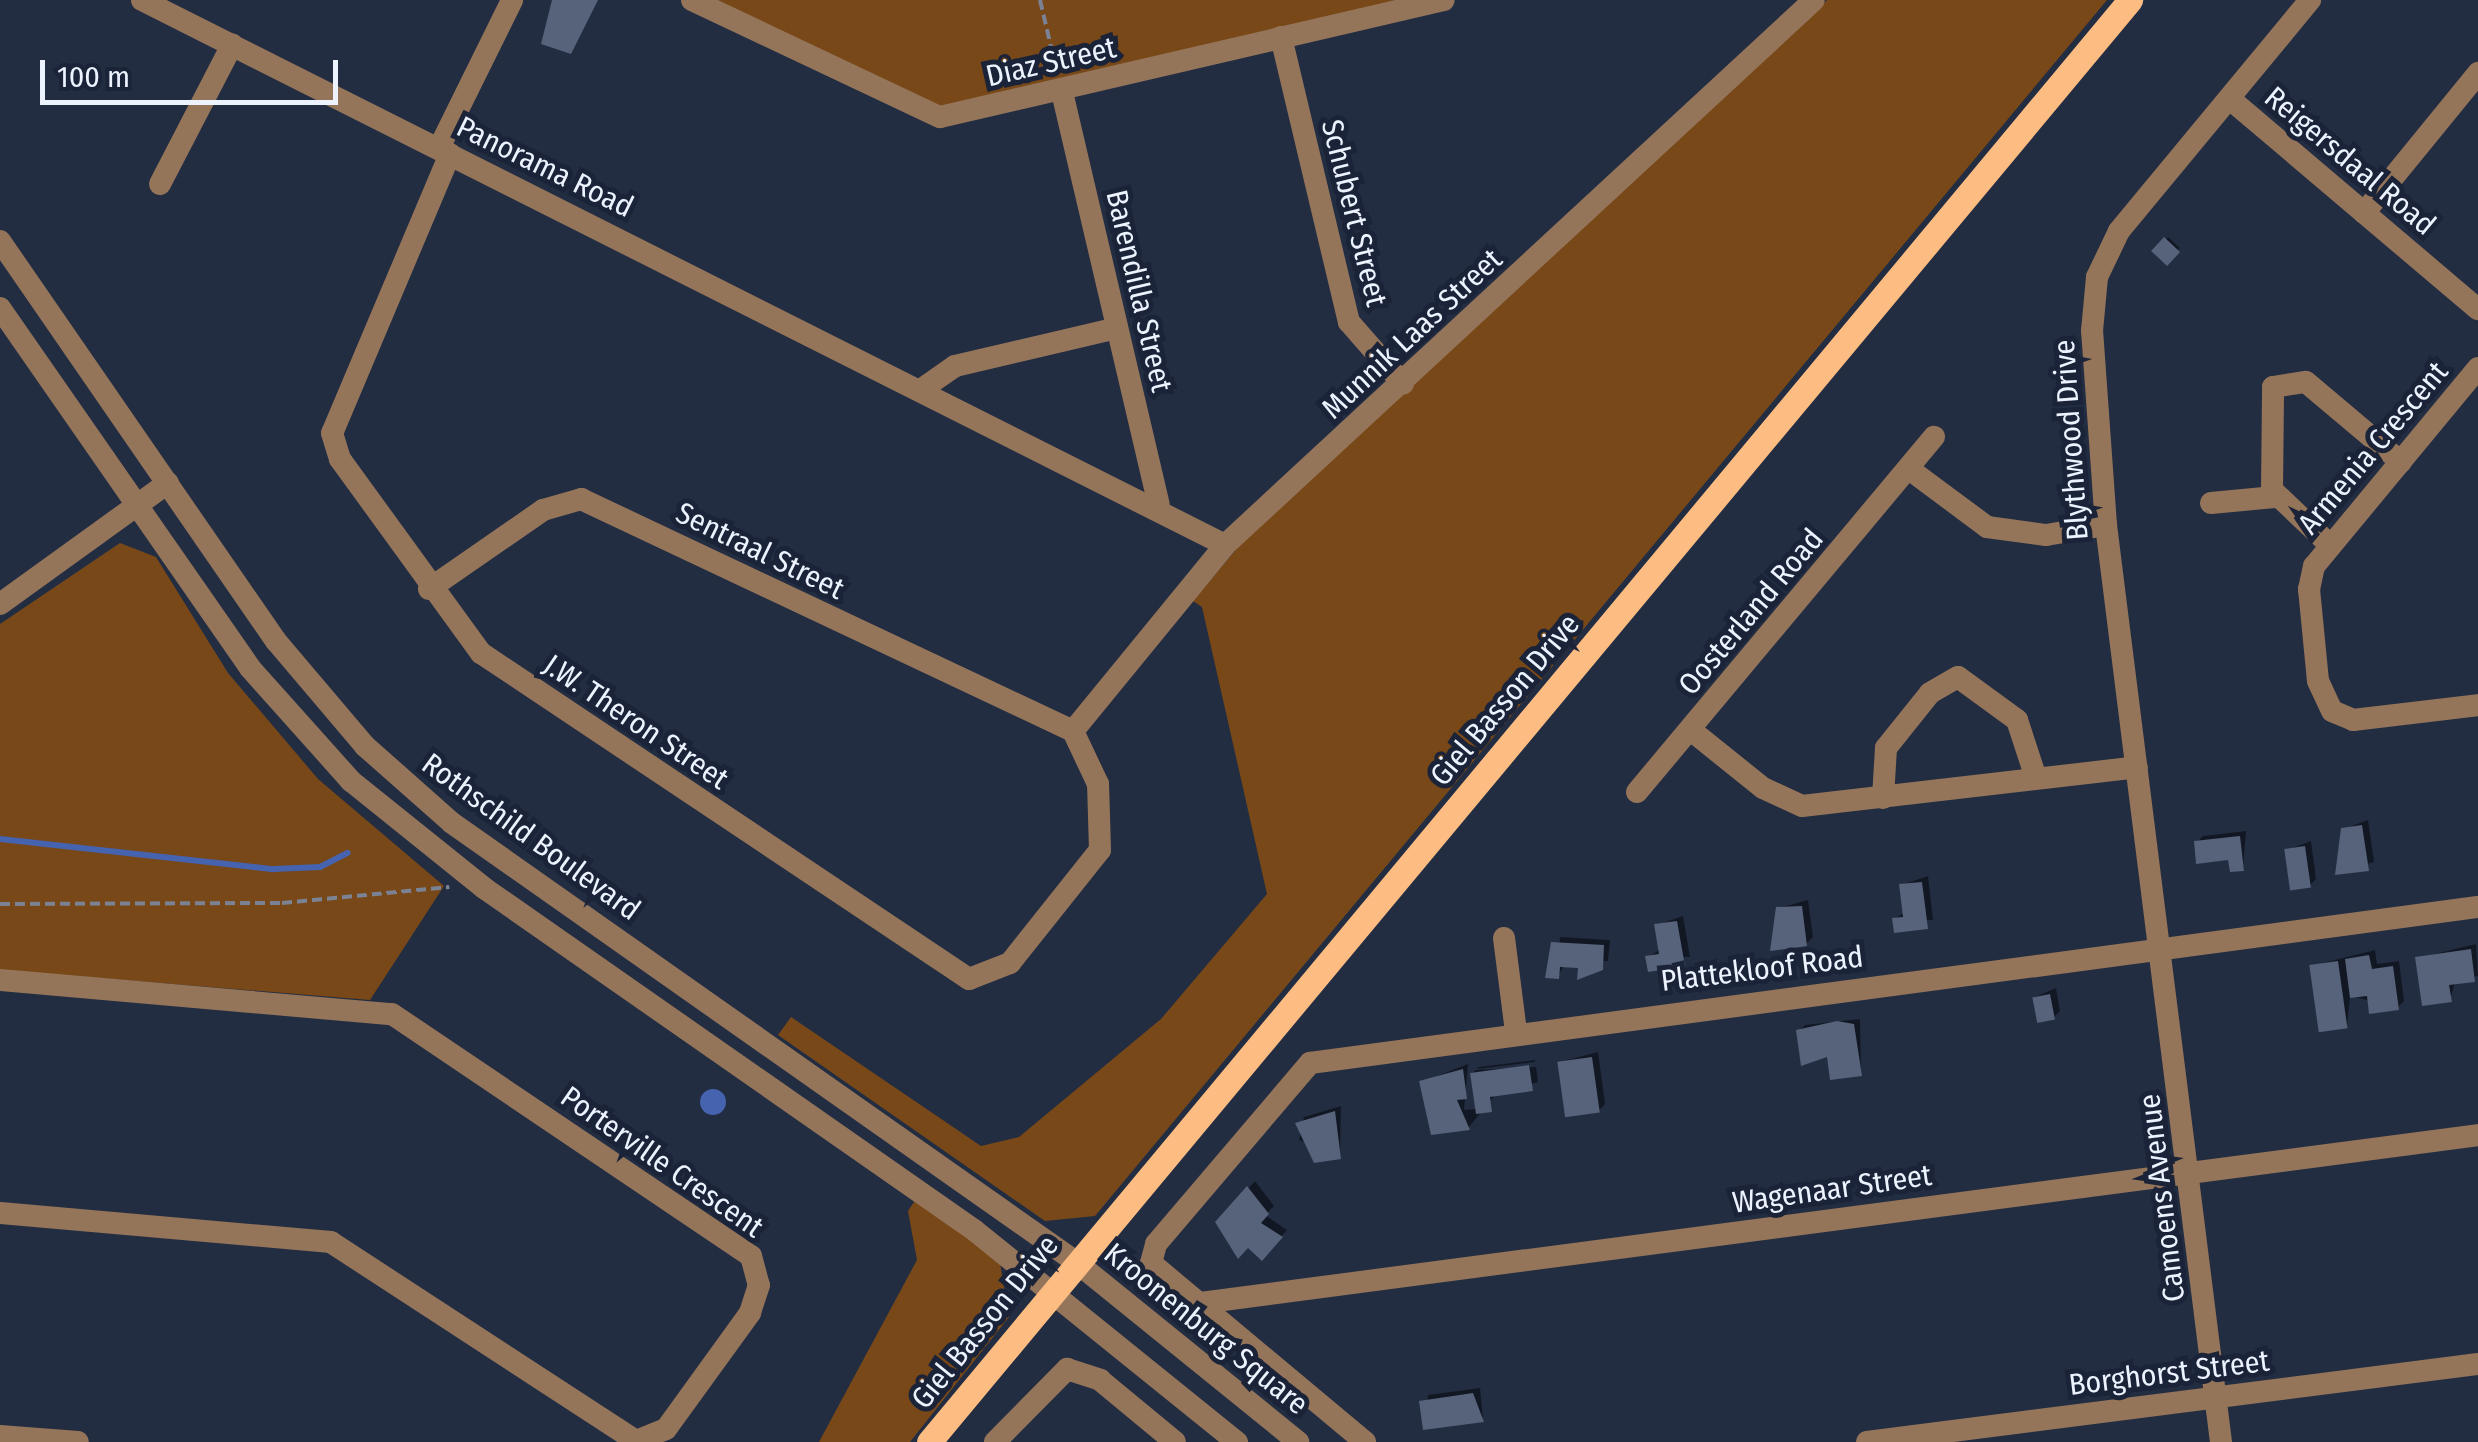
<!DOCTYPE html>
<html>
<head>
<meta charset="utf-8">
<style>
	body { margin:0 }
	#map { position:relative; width:2478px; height:1442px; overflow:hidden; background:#232d42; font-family:"Fira Sans Condensed",sans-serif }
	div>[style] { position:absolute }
	.green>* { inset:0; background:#784818 }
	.water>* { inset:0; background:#4563af }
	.round { border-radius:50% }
	.shadow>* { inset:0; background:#0007; transform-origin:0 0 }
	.stream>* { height:6px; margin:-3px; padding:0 3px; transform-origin:3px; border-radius:3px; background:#4563af }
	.building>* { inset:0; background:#57627b; transform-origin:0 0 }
	.path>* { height:4px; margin-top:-2px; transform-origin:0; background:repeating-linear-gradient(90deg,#7a8293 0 10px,transparent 0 15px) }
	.minor>* { height:22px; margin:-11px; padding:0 11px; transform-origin:11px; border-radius:11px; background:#95755a }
	.major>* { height:25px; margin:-12.5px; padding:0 12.5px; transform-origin:12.5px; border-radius:12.5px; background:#fdbc82 }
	span { translate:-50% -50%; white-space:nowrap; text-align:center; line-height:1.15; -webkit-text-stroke:10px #1a2338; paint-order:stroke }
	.street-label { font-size:30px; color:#ecf2fe }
	.scale { position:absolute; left:40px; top:60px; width:298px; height:45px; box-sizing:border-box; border:5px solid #ecf2fe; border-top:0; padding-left:12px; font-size:30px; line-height:35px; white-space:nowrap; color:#ecf2fe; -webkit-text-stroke:8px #1a2338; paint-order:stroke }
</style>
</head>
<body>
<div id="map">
	<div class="green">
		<i style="clip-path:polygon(714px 0,1406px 0,943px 108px)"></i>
		<i style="clip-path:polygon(1827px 0,2107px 0,1095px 1216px,1045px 1221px,778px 1035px,791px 1017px,981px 1146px,1019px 1137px,1161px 1019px,1267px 894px,1202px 607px,1193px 601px,1239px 546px)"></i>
		<i style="clip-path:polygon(120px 543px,156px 557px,228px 673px,318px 779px,444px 886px,370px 1000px,0 970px,0 624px)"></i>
		<i style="clip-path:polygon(916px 1199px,1000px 1263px,1009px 1317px,910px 1442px,819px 1442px,917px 1260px,908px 1211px)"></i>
	</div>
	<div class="water">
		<i class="round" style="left:700px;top:1089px;width:26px;height:26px"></i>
	</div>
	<div class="shadow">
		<i style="left:2168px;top:237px;width:16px;height:19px;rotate:43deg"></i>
		<i style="clip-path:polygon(2368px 820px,2374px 862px,2337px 872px,2344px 829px)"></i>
		<i style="clip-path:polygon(2246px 831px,2243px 868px,2197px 842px,2203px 836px)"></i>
		<i style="clip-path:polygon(2311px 841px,2316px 879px,2310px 885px,2287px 850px)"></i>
		<i style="clip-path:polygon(1928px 876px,1933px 920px,1895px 919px,1905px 912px,1901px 885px)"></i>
		<i style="clip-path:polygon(1808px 900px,1813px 937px,1806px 944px,1779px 908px)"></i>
		<i style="clip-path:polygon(1683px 916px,1690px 957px,1648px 957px,1661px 949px,1657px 925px)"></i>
		<i style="clip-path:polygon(1560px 937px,1610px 940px,1608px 961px,1565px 964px,1558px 976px)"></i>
		<i style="clip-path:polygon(2476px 944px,2478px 976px,2455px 982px,2450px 1000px,2418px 958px)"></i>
		<i style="clip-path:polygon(2375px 950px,2377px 964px,2399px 961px,2404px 1001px,2398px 1007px,2350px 996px,2347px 1026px,2311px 966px)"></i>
		<i style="clip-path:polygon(2056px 988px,2060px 1011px,2053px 1018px,2035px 997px)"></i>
		<i style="clip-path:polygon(1860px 1019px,1861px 1073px,1799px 1031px,1805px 1025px)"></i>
		<i style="clip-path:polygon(1598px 1052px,1605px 1104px,1599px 1110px,1560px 1062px)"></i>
		<i style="clip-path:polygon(1535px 1060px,1535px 1062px,1477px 1069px,1479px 1067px)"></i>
		<i style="clip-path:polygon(1468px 1064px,1464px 1110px,1478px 1109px,1472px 1073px,1476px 1070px,1536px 1067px,1538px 1082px,1496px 1094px,1469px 1127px,1432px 1132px,1422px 1082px)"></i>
		<i style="clip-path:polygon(1341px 1106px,1340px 1157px,1299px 1140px,1304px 1117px)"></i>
		<i style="clip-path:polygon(1255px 1181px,1274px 1206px,1265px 1215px,1287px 1230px,1262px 1258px,1218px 1222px)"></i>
		<i style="clip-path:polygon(1480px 1388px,1483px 1419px,1425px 1427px,1428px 1395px)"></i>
	</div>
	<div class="stream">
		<i style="left:0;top:839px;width:275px;rotate:6.3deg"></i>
		<i style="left:273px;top:869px;width:47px;rotate:-2.4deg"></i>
		<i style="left:320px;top:867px;width:31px;rotate:-27deg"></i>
	</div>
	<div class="building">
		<i style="clip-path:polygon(552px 0,598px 0,571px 54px,541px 44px)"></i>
		<i style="left:2164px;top:237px;width:22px;height:19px;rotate:43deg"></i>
		<i style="clip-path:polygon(2362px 825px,2369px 871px,2335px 875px,2341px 828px)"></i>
		<i style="clip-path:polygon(2240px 836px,2244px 871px,2230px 872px,2228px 860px,2196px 864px,2194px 841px)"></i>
		<i style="left:2305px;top:846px;width:42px;height:21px;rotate:82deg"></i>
		<i style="clip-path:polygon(1922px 882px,1928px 929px,1894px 933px,1892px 918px,1903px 917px,1899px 884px)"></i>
		<i style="clip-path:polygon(1802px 906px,1807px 946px,1770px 951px,1776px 907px)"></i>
		<i style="clip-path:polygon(1677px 921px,1685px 966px,1648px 972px,1645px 956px,1659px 954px,1654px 924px)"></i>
		<i style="clip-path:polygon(1551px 942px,1604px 945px,1603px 970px,1577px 980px,1578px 968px,1560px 967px,1559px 979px,1545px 978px)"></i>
		<i style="clip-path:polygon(2471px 949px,2475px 982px,2449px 985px,2452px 1002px,2422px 1006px,2415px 957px)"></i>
		<i style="clip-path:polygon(2369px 955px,2372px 969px,2393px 966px,2399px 1010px,2369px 1014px,2367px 996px,2350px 998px,2345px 959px)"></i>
		<i style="left:2338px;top:961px;width:68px;height:29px;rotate:82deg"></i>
		<i style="left:2050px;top:994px;width:26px;height:18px;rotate:79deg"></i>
		<i style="clip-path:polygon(1837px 1021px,1854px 1024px,1862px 1076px,1830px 1080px,1827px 1057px,1801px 1066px,1796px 1030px)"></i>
		<i style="left:1592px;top:1057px;width:56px;height:35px;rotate:82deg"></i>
		<i style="clip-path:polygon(1529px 1065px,1533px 1091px,1490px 1097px,1492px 1112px,1476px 1114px,1470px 1073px)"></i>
		<i style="clip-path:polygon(1463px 1069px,1467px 1099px,1457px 1100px,1470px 1130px,1431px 1135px,1419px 1081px)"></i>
		<i style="clip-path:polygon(1335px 1111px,1341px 1159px,1314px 1163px,1295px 1123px)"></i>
		<i style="clip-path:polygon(1247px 1186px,1269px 1214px,1261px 1223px,1283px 1237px,1262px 1261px,1248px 1248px,1238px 1259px,1215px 1222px)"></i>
		<i style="clip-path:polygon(1473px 1393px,1484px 1422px,1423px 1430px,1419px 1401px)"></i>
	</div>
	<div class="path">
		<i style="left:1040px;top:0;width:70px;rotate:76.8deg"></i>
		<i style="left:0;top:904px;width:282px;rotate:-0.2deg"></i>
		<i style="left:282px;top:903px;width:168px;rotate:-5.5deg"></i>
	</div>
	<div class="minor">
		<i style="left:142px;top:0;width:1212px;rotate:26.71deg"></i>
		<i style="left:692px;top:0;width:274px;rotate:25.3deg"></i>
		<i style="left:940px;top:117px;width:517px;rotate:-13.07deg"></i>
		<i style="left:1281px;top:37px;width:293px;rotate:76.6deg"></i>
		<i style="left:1349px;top:322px;width:82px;rotate:48.9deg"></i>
		<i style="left:1062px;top:92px;width:423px;rotate:76.8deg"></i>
		<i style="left:2230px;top:99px;width:325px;rotate:40.3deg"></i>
		<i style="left:439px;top:148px;width:165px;rotate:-63.7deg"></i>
		<i style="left:450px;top:154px;width:303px;rotate:112.9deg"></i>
		<i style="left:332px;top:433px;width:27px;rotate:73deg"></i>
		<i style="left:340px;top:459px;width:240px;rotate:54deg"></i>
		<i style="left:481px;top:653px;width:587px;rotate:33.74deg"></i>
		<i style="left:969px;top:979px;width:44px;rotate:-21.3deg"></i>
		<i style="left:1010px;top:963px;width:144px;rotate:-51.5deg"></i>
		<i style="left:1100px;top:850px;width:66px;rotate:-91.7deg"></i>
		<i style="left:1098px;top:784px;width:59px;rotate:-115.3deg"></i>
		<i style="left:160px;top:184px;width:157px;rotate:-62.6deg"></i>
		<i style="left:2364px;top:213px;width:181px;rotate:-50.8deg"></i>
		<i style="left:0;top:241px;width:486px;rotate:55.4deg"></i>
		<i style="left:276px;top:641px;width:138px;rotate:49.7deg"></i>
		<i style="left:365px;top:746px;width:116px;rotate:41.5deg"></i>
		<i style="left:452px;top:823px;width:763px;rotate:35.13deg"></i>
		<i style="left:1076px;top:1262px;width:286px;rotate:39deg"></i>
		<i style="left:0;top:308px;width:438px;rotate:55.2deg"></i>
		<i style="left:250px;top:668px;width:152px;rotate:48.2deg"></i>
		<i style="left:351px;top:781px;width:171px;rotate:38.8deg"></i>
		<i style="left:484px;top:888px;width:598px;rotate:34.91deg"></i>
		<i style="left:974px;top:1230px;width:338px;rotate:38.9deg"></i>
		<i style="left:2478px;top:368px;width:257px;rotate:129.6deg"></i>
		<i style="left:2314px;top:566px;width:24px;rotate:102deg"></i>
		<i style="left:2309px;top:589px;width:92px;rotate:84.4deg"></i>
		<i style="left:2318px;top:681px;width:33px;rotate:65deg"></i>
		<i style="left:2332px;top:711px;width:23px;rotate:23deg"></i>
		<i style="left:2353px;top:720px;width:126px;rotate:-6.8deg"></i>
		<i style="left:922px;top:389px;width:40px;rotate:-34.9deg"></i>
		<i style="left:955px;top:366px;width:166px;rotate:-13.2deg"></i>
		<i style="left:1909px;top:469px;width:97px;rotate:36.6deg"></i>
		<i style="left:1987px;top:527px;width:60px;rotate:7.7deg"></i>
		<i style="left:2046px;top:535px;width:61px;rotate:-9.5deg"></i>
		<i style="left:2211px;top:503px;width:64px;rotate:-5.4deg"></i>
		<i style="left:2330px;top:545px;width:80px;rotate:-136.5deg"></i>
		<i style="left:2272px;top:490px;width:103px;rotate:-89.4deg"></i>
		<i style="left:2273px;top:387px;width:33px;rotate:-9deg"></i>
		<i style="left:2306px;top:382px;width:124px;rotate:40.1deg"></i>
		<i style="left:429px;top:589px;width:139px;rotate:-34.7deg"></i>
		<i style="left:543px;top:510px;width:40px;rotate:-16deg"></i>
		<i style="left:581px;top:499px;width:544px;rotate:25.25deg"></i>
		<i style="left:0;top:604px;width:207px;rotate:-35.8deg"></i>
		<i style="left:1073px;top:731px;width:240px;rotate:-50.7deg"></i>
		<i style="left:1225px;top:545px;width:802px;rotate:-42.78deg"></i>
		<i style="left:1692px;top:731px;width:91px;rotate:38.8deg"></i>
		<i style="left:1763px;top:788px;width:43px;rotate:24.8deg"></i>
		<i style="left:1802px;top:806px;width:337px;rotate:-6.6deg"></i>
		<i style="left:1637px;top:792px;width:463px;rotate:-50.1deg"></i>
		<i style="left:1883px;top:798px;width:50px;rotate:-86.6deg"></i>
		<i style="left:1886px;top:748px;width:70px;rotate:-51.3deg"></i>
		<i style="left:1930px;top:693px;width:32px;rotate:-30deg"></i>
		<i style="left:1958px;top:677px;width:73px;rotate:36.1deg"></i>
		<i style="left:2017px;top:720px;width:61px;rotate:71.9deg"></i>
		<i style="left:1504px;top:938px;width:95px;rotate:82.7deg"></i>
		<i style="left:0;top:980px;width:393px;rotate:5deg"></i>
		<i style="left:392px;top:1014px;width:433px;rotate:34deg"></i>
		<i style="left:751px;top:1256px;width:30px;rotate:75deg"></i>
		<i style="left:759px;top:1285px;width:29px;rotate:108deg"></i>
		<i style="left:750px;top:1313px;width:143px;rotate:125.9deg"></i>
		<i style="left:666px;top:1429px;width:32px;rotate:158deg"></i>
		<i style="left:636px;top:1441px;width:364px;rotate:-146.9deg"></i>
		<i style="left:331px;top:1242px;width:332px;rotate:-175deg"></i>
		<i style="left:1193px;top:1304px;width:1296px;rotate:-7.49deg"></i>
		<i style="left:0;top:1436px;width:78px;rotate:4.4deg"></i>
		<i style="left:995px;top:1442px;width:103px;rotate:-45.4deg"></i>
		<i style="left:1067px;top:1369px;width:35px;rotate:18deg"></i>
		<i style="left:1100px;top:1380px;width:97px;rotate:39.6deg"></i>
		<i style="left:1365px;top:1442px;width:279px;rotate:-140.1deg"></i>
		<i style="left:1151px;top:1263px;width:20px;rotate:-75deg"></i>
		<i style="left:1156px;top:1244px;width:238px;rotate:-49.6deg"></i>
		<i style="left:1310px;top:1063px;width:1178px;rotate:-7.61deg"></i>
		<i style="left:1867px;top:1442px;width:616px;rotate:-7.28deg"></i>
		<i style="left:2221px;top:1442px;width:924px;rotate:-97.15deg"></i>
		<i style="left:2106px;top:525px;width:195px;rotate:-94.1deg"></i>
		<i style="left:2092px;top:331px;width:54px;rotate:-84.7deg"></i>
		<i style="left:2097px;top:277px;width:51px;rotate:-64.4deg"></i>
		<i style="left:2119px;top:231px;width:300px;rotate:-50.4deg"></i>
	</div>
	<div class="major">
		<i style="left:929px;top:1442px;width:1877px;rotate:-50.21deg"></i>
	</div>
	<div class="street-label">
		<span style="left:1051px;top:62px;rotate:-13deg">Diaz Street</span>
		<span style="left:2350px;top:161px;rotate:40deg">Reigersdaal Road</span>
		<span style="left:545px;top:167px;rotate:26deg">Panorama Road</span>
		<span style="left:1354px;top:213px;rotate:76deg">Schubert Street</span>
		<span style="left:1139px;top:291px;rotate:77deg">Barendilla Street</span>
		<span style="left:1412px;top:334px;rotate:-43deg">Munnik Laas Street</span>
		<span style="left:2071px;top:440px;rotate:-94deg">Blythwood Drive</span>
		<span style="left:2373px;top:448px;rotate:-50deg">Armenia Crescent</span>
		<span style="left:760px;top:551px;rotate:26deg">Sentraal Street</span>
		<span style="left:1751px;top:612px;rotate:-50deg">Oosterland Road</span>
		<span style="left:1505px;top:700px;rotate:-50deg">Giel Basson Drive</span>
		<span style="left:636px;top:722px;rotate:34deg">J.W. Theron Street</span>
		<span style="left:531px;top:837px;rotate:36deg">Rothschild Boulevard</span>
		<span style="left:1762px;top:969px;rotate:-7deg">Plattekloof Road</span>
		<span style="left:662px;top:1162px;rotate:35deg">Porterville Crescent</span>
		<span style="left:1832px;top:1189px;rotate:-8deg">Wagenaar Street</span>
		<span style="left:2162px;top:1198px;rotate:-97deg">Camoens Avenue</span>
		<span style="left:985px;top:1322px;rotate:-51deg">Giel Basson Drive</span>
		<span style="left:1206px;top:1329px;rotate:39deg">Kroonenburg Square</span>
		<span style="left:2169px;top:1373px;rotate:-7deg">Borghorst Street</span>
	</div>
	<div class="scale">100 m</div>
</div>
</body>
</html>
